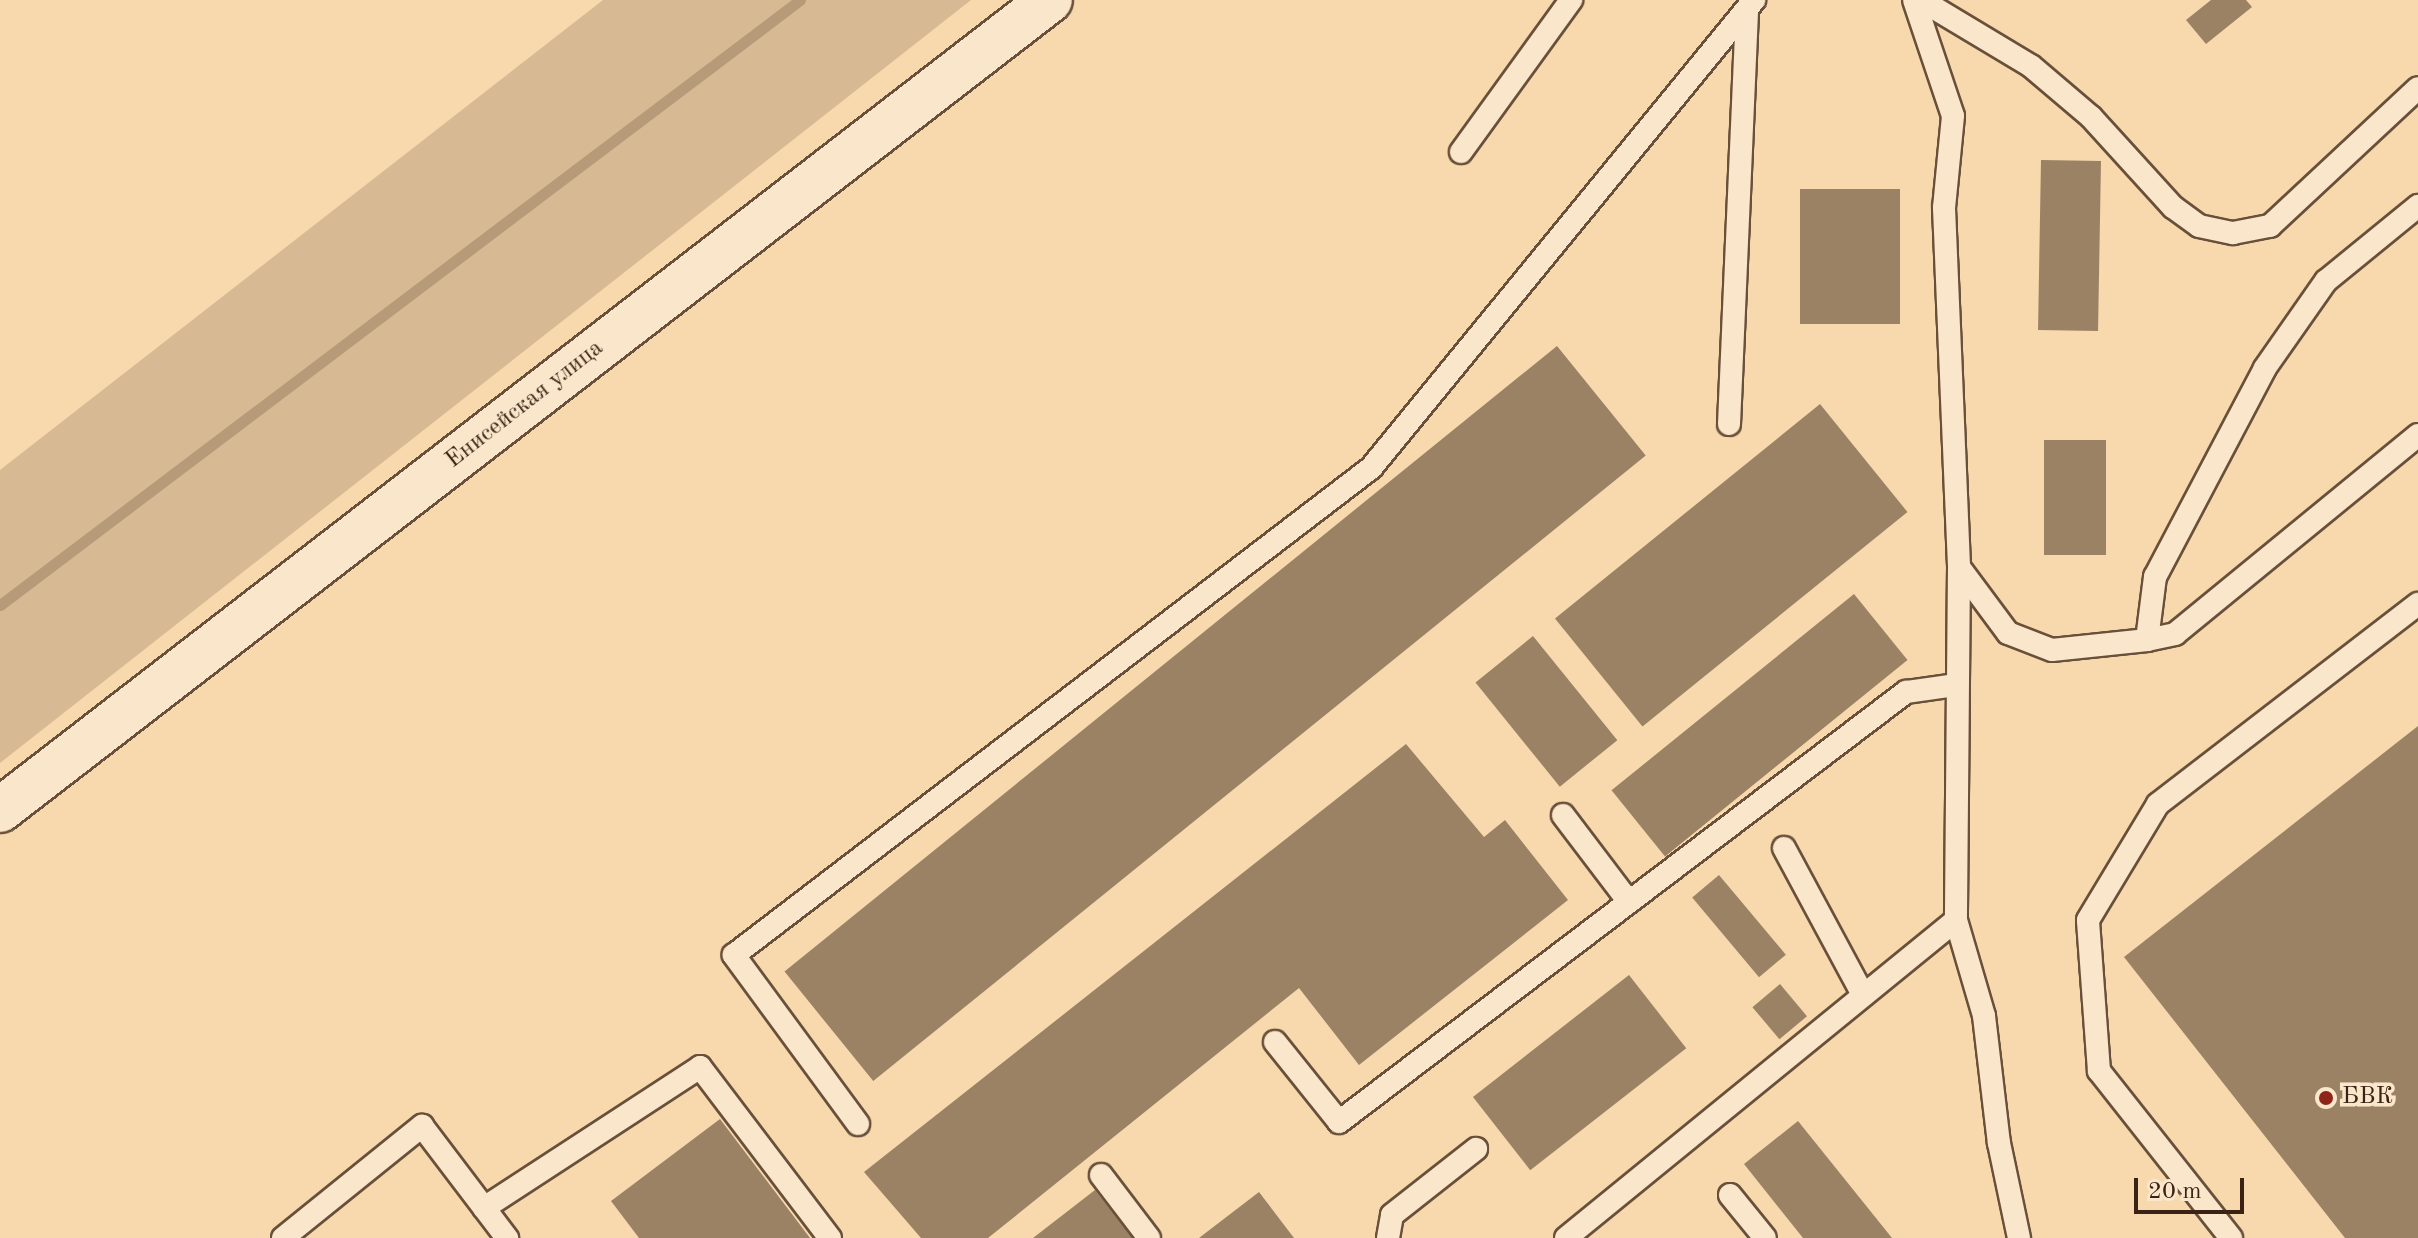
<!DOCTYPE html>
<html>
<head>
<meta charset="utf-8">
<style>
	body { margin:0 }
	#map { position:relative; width:2418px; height:1238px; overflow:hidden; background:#f7d9ad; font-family:"Old Standard TT",serif }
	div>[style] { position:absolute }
	.green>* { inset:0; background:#d7ba93 }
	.stream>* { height:11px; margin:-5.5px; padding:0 5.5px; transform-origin:5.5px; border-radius:5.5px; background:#b79b79 }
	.building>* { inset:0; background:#9c8264; transform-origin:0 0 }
	.roads { filter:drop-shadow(2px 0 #69503a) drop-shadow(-2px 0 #69503a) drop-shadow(0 2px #69503a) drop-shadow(0 -2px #69503a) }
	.lane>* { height:22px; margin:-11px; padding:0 11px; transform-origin:11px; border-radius:11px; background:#fae6ca }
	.secondary>* { height:44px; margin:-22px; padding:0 22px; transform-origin:22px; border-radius:22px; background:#fae6ca }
	.dots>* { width:22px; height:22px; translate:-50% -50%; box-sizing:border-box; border:4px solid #fae6ca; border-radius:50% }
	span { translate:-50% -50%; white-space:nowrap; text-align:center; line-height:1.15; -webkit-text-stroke:7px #fae6ca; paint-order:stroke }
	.street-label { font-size:24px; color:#3a2314 }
	.poi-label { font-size:24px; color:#3a2314 }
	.left { translate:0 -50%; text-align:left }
	.scale { position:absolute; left:2134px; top:1178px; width:110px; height:36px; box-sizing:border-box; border:4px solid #3a2314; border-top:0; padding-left:10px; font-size:24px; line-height:28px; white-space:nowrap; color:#3a2314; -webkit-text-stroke:6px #fae6ca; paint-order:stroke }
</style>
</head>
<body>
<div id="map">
	<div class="green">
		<i style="clip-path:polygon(603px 0,971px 0,0 763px,0 470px)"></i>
	</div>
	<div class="stream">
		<i style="left:0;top:605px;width:1003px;rotate:-37.1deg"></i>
	</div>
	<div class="building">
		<i style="clip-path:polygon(2211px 0,2246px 0,2252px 7px,2206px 44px,2186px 20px)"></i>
		<i style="left:2041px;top:160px;width:60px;height:170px;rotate:1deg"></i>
		<i style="left:1800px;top:189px;width:100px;height:135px"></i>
		<i style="left:1557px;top:346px;width:141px;height:994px;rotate:51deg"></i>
		<i style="left:1820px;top:404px;width:139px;height:341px;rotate:51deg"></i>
		<i style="left:2044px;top:440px;width:62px;height:115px"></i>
		<i style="left:1854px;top:594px;width:85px;height:312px;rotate:51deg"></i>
		<i style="left:1533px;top:636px;width:134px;height:74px;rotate:51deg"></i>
		<i style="clip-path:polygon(2418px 726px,2418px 1238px,2345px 1238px,2124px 957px)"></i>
		<i style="clip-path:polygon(1406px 744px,1484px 837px,1505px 820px,1568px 900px,1359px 1065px,1299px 988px,988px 1238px,921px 1238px,864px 1172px)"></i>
		<i style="left:1719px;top:875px;width:104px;height:35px;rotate:50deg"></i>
		<i style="left:1629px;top:975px;width:93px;height:198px;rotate:52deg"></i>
		<i style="left:1780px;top:984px;width:42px;height:36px;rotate:50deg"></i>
		<i style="clip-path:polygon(720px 1119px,810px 1238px,639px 1238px,611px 1201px)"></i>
		<i style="clip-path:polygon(1798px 1121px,1892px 1238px,1803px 1238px,1744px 1164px)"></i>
		<i style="clip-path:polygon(1095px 1190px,1132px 1238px,1033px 1238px)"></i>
		<i style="clip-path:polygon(1259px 1192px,1294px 1238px,1199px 1238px)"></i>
	</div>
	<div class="roads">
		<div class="lane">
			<i style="left:1914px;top:0;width:122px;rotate:71.4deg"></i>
			<i style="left:1953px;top:116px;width:92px;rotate:95.6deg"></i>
			<i style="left:1944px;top:208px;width:359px;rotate:87.6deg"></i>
			<i style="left:1959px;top:567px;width:82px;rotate:53.4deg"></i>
			<i style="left:2008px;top:633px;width:47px;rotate:21.1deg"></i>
			<i style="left:2052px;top:650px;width:96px;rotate:-6deg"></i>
			<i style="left:2147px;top:640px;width:64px;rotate:-82.8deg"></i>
			<i style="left:2155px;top:577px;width:236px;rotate:-62.2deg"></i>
			<i style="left:2265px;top:368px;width:106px;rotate:-55deg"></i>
			<i style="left:2326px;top:281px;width:119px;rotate:-39.2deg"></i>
			<i style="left:1921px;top:0;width:128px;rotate:31deg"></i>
			<i style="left:2031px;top:66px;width:79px;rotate:40.4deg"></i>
			<i style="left:2091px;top:117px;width:122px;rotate:47.7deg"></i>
			<i style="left:2173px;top:207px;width:32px;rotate:36deg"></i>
			<i style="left:2199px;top:226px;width:35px;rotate:12deg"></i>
			<i style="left:2233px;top:233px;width:38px;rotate:-11deg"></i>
			<i style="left:2270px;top:226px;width:202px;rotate:-43deg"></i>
			<i style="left:1461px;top:152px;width:188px;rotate:-54.1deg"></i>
			<i style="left:1729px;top:424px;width:415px;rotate:-87.5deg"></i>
			<i style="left:1959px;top:567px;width:353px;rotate:90.5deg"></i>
			<i style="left:1956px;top:920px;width:100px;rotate:73.7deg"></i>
			<i style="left:1984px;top:1016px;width:128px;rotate:83.3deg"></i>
			<i style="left:1999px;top:1143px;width:97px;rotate:78.1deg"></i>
			<i style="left:2147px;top:640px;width:29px;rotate:-12deg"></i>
			<i style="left:2175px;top:634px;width:314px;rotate:-39.3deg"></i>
			<i style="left:1563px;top:815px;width:109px;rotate:52.8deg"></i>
			<i style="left:1784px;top:848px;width:167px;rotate:61.7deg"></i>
			<i style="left:1275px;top:1042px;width:102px;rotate:51.3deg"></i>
			<i style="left:1339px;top:1122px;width:712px;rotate:-37.18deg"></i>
			<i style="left:1906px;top:692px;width:49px;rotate:-8.1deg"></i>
			<i style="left:858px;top:1124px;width:210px;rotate:-126.3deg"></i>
			<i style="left:734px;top:955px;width:802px;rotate:-37.4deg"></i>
			<i style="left:1371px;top:468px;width:605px;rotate:-50.7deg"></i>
			<i style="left:1101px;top:1175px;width:79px;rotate:52.7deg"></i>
			<i style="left:1730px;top:1195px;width:55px;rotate:50.9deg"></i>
			<i style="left:484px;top:1208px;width:258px;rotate:-33.1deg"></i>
			<i style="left:700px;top:1067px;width:215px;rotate:52.8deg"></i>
			<i style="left:283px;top:1238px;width:179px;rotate:-38.9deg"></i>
			<i style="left:422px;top:1126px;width:141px;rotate:52.8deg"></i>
			<i style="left:1388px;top:1238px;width:23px;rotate:-80deg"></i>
			<i style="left:1392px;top:1215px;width:107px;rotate:-38.2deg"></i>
			<i style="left:1566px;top:1238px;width:503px;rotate:-39.19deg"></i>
			<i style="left:2231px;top:1238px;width:213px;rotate:-128.3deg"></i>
			<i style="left:2099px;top:1071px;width:151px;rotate:-94.2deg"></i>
			<i style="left:2088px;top:920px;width:135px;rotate:-58.9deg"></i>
			<i style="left:2158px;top:804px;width:328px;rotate:-37.6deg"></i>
		</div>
		<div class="secondary">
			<i style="left:0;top:810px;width:1326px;rotate:-37.65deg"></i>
		</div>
	</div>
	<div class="dots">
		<i style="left:2326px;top:1098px;background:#8f2418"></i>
	</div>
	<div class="street-label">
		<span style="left:525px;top:405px;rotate:-38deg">Енисейская улица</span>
	</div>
	<div class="poi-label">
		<span class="left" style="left:2342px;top:1098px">БВК</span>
	</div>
	<div class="scale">20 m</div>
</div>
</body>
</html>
